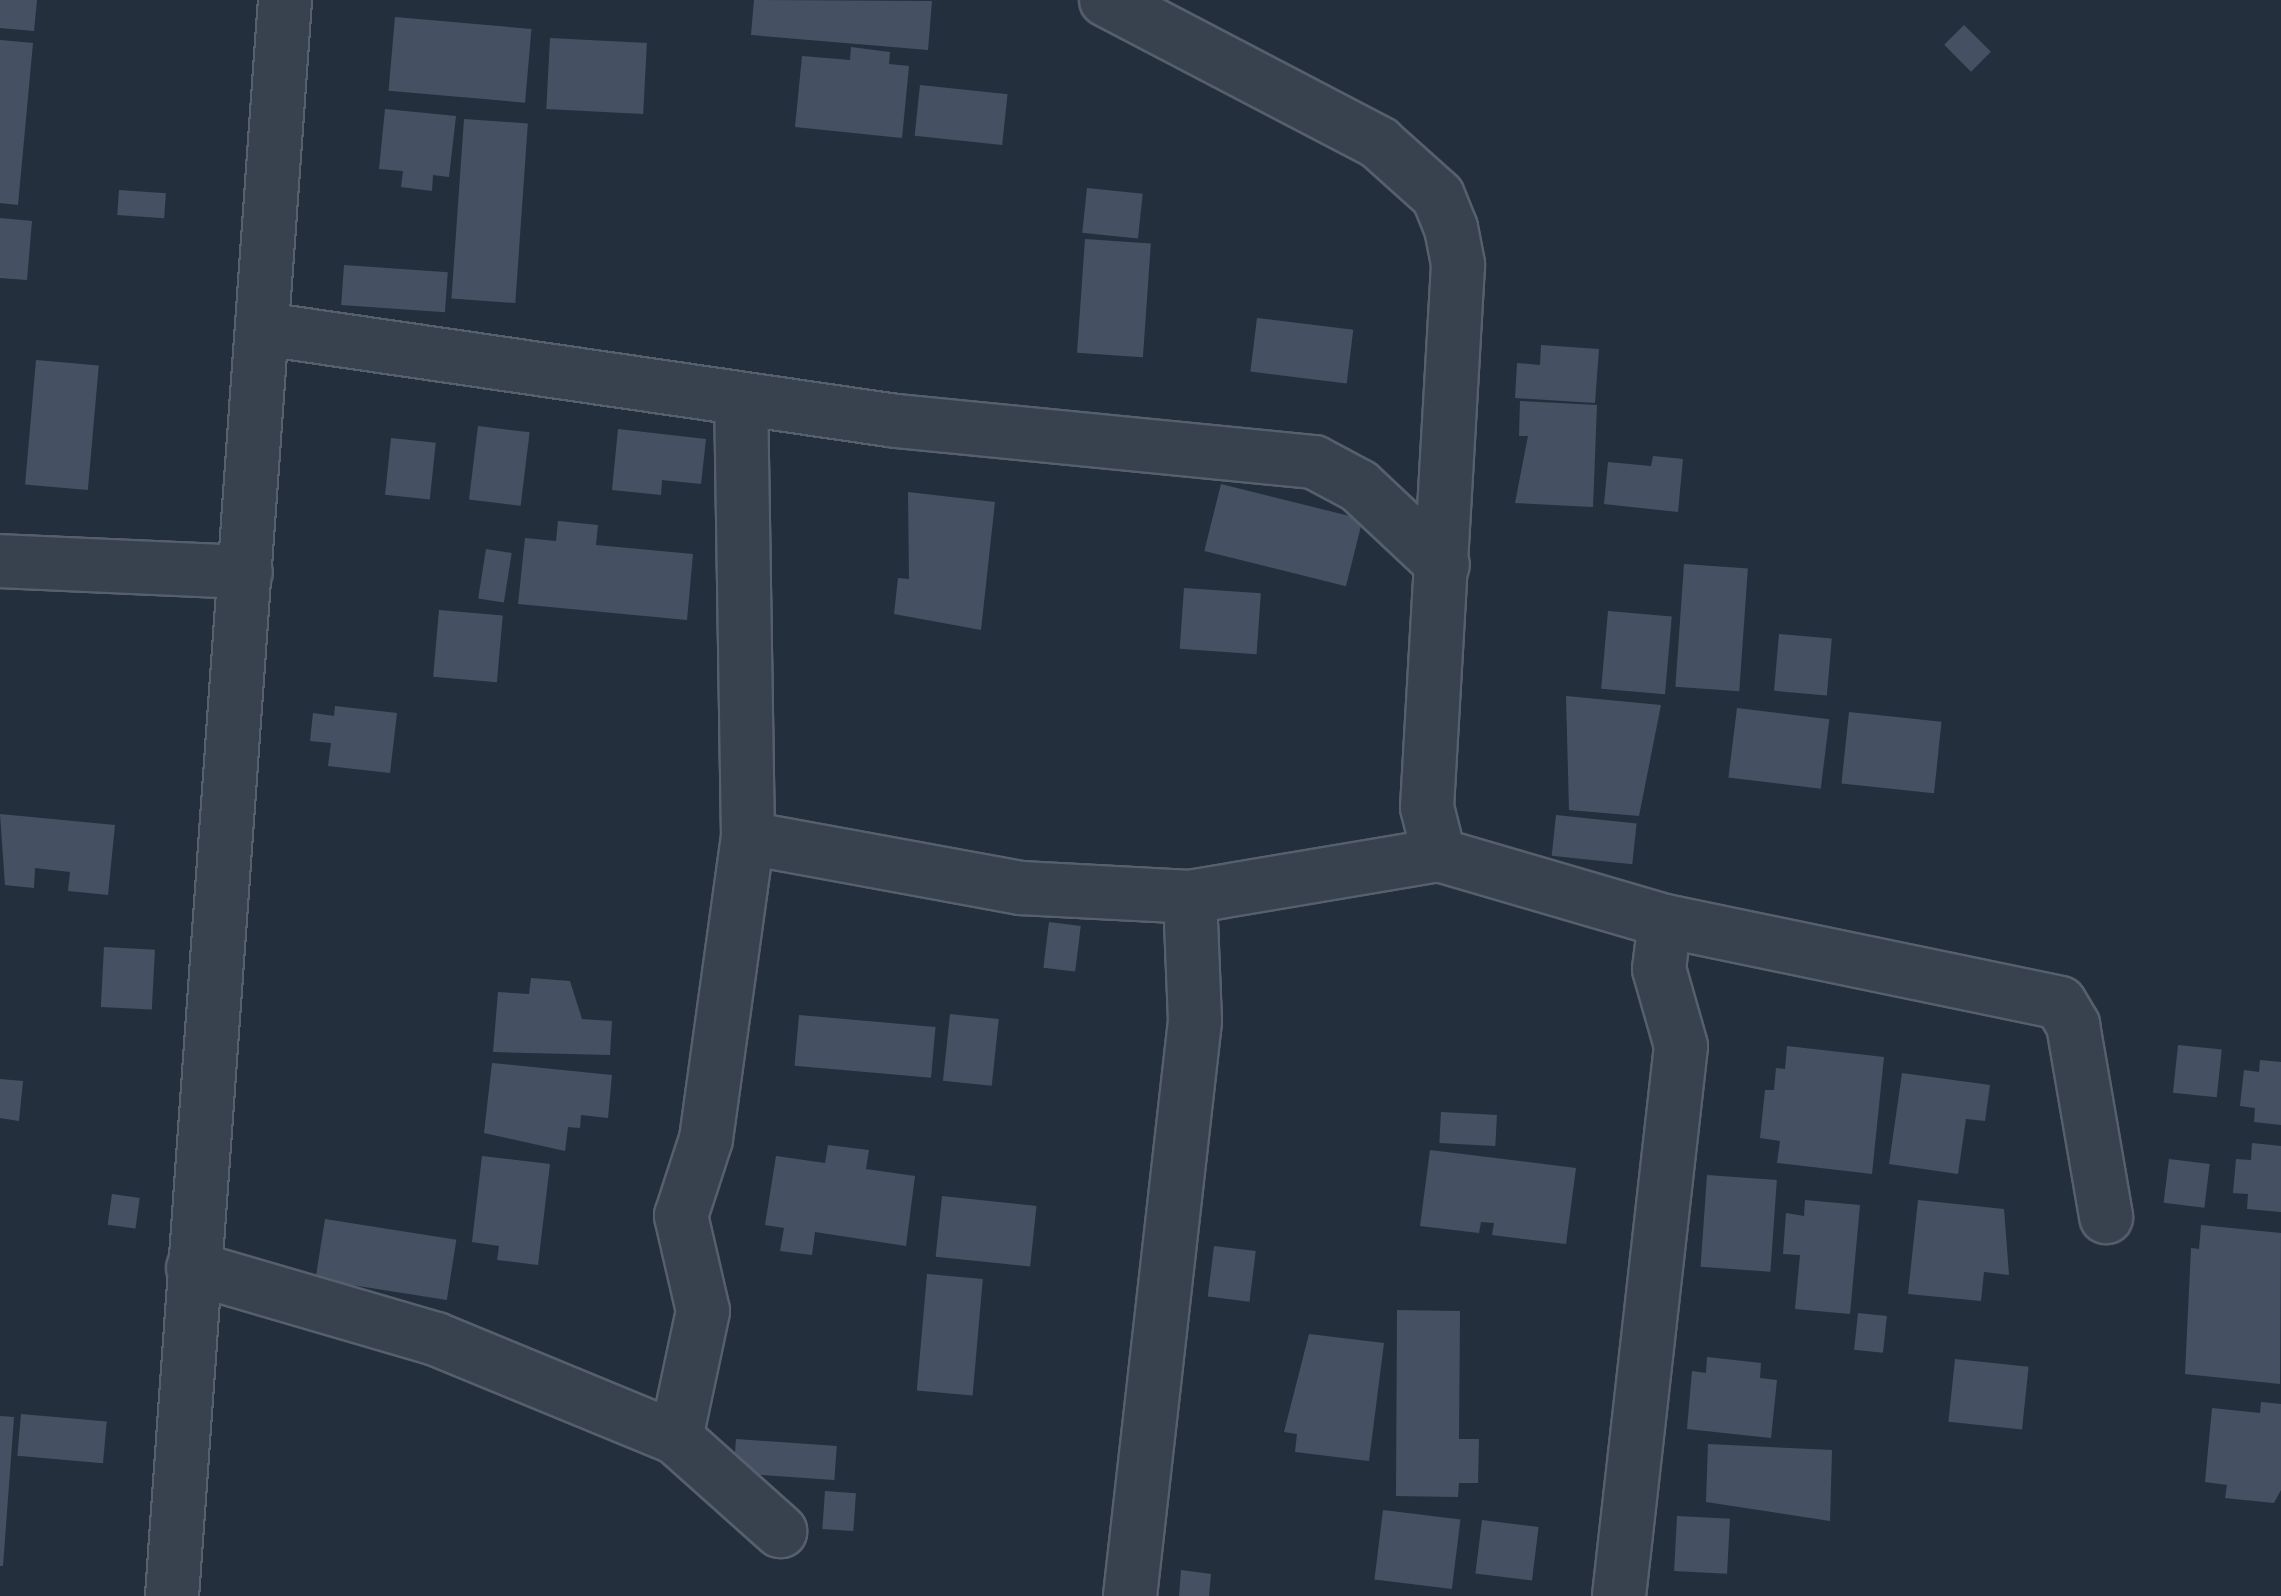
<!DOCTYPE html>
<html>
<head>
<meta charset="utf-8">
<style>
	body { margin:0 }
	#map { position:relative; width:2281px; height:1596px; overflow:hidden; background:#242f3e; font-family:"Golos Text",sans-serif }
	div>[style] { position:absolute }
	.building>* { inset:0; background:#455162; transform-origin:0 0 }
	.roads { filter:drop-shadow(2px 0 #565f6c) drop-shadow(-2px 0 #565f6c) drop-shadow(0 2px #565f6c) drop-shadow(0 -2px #565f6c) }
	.minor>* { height:52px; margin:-26px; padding:0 26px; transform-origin:26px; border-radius:26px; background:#38414e }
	span { translate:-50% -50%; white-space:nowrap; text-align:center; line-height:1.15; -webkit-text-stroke:9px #1d2633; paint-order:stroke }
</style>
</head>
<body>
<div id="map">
	<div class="building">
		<i style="clip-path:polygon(0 0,37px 0,34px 31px,0 28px)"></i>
		<i style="clip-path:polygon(754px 0,932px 1px,928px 50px,751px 35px)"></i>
		<i style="left:395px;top:17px;width:137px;height:74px;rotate:5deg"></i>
		<i style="left:1964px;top:25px;width:38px;height:28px;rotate:45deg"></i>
		<i style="left:550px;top:38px;width:97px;height:71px;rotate:3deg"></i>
		<i style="clip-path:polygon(0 40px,33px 43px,18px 205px,0 203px)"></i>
		<i style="clip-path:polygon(851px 47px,890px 52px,889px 64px,909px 66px,902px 138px,795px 127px,802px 56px,850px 60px)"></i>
		<i style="left:920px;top:85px;width:88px;height:51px;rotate:6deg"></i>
		<i style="clip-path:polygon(385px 109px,456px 116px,449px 177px,433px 175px,432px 191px,401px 187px,403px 171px,379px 169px)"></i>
		<i style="left:464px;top:119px;width:64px;height:180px;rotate:4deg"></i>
		<i style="left:1087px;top:188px;width:56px;height:45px;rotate:6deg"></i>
		<i style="left:119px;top:190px;width:47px;height:25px;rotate:4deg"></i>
		<i style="clip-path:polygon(0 218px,32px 221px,27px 280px,0 278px)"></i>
		<i style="left:1085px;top:239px;width:66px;height:114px;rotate:4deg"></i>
		<i style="left:344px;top:265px;width:104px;height:40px;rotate:4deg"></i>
		<i style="left:1257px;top:318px;width:97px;height:54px;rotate:7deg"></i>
		<i style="clip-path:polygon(1541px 345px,1599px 349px,1595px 403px,1515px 398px,1517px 363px,1540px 365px)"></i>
		<i style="left:36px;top:360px;width:63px;height:125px;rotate:5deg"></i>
		<i style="clip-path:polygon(1520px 401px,1597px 405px,1593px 507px,1515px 503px,1528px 436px,1519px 436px)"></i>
		<i style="left:478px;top:426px;width:52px;height:74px;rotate:7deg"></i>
		<i style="clip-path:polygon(618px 429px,706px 439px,701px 484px,662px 480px,661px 495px,612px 490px)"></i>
		<i style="left:391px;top:438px;width:45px;height:57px;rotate:6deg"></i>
		<i style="clip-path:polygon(1653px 456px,1683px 459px,1678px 512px,1604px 504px,1608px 462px,1651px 466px)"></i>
		<i style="left:1221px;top:484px;width:146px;height:69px;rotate:14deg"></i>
		<i style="clip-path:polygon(908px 492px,995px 502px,981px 630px,894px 614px,898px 578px,909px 579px)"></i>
		<i style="clip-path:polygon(558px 521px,598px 525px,596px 545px,693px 554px,687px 620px,518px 604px,525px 538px,556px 541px)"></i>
		<i style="left:486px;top:549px;width:26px;height:50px;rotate:9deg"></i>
		<i style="left:1684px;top:564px;width:64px;height:123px;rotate:4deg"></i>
		<i style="left:1184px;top:588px;width:77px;height:61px;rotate:4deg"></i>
		<i style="left:439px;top:610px;width:64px;height:67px;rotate:5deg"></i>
		<i style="left:1608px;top:611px;width:64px;height:78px;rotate:5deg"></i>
		<i style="left:1779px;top:634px;width:53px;height:57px;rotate:5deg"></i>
		<i style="clip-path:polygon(1566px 696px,1661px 705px,1639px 816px,1569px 810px)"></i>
		<i style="clip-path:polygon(335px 706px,397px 713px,390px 773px,328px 766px,331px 743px,310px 741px,313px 713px,334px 716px)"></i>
		<i style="left:1737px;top:708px;width:93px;height:70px;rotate:7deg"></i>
		<i style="left:1849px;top:712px;width:93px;height:72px;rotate:6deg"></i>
		<i style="clip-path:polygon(0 814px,115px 825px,108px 895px,68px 891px,70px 872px,35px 868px,34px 888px,5px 885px)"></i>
		<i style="left:1556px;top:815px;width:81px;height:41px;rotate:6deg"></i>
		<i style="left:1049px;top:922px;width:32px;height:46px;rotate:7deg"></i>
		<i style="left:104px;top:947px;width:51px;height:60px;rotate:3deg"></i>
		<i style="clip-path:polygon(531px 978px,570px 981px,582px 1019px,612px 1021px,610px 1055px,493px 1052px,498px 992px,529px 994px)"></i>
		<i style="left:950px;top:1014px;width:49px;height:67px;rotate:6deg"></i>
		<i style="left:799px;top:1015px;width:137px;height:51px;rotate:5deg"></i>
		<i style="left:2178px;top:1045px;width:44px;height:48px;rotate:6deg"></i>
		<i style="clip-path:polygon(1787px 1046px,1884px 1057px,1872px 1174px,1777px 1163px,1780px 1141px,1760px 1138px,1765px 1090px,1774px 1090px,1776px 1068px,1785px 1069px)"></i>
		<i style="clip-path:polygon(2260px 1060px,2281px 1062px,2281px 1125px,2254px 1122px,2255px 1108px,2240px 1106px,2244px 1070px,2259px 1072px)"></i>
		<i style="clip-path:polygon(492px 1063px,612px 1075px,608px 1118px,581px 1115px,580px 1128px,568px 1127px,565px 1151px,484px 1133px)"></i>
		<i style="clip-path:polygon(1902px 1073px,1990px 1085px,1985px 1121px,1966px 1119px,1958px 1174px,1889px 1164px)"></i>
		<i style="clip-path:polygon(0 1079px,23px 1081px,19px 1121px,0 1118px)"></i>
		<i style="left:1441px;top:1112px;width:56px;height:31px;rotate:3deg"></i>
		<i style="clip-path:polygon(2252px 1143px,2281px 1146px,2281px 1212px,2247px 1209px,2248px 1194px,2233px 1193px,2236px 1159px,2251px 1160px)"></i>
		<i style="clip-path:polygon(828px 1145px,869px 1150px,866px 1169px,915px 1176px,906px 1246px,815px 1232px,812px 1255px,780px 1251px,784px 1228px,765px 1225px,776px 1156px,825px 1163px)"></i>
		<i style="clip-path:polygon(1430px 1150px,1576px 1168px,1566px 1244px,1492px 1235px,1494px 1223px,1481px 1222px,1479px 1233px,1420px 1226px)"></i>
		<i style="clip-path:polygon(482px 1156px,550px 1164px,538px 1265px,497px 1260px,499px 1246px,472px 1242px)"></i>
		<i style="left:2169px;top:1159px;width:41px;height:44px;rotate:7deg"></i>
		<i style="left:1707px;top:1175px;width:70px;height:92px;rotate:4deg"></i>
		<i style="left:112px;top:1194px;width:28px;height:31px;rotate:8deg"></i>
		<i style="left:942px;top:1196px;width:95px;height:61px;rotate:6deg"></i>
		<i style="clip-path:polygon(1805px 1200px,1860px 1205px,1850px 1314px,1795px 1309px,1800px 1255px,1783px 1254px,1786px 1213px,1804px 1216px)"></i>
		<i style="clip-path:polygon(1918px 1200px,2004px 1209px,2009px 1275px,1984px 1272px,1981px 1301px,1908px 1294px)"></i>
		<i style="left:325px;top:1219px;width:133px;height:61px;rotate:9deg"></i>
		<i style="clip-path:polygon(2201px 1225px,2281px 1233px,2280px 1384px,2185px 1374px,2191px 1248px,2199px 1249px)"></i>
		<i style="left:1214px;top:1246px;width:42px;height:51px;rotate:7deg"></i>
		<i style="left:927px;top:1274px;width:56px;height:117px;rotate:5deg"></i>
		<i style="clip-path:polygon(1397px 1310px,1460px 1311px,1459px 1439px,1479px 1439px,1478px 1483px,1459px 1483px,1458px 1497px,1396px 1496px)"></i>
		<i style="left:1858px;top:1313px;width:29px;height:37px;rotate:6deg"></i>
		<i style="clip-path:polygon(1309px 1334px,1384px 1343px,1369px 1461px,1295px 1452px,1297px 1434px,1284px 1432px)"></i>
		<i style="clip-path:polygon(1707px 1357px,1761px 1363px,1760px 1378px,1777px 1380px,1771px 1438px,1687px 1429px,1692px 1371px,1706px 1373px)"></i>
		<i style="left:1955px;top:1359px;width:74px;height:63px;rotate:6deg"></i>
		<i style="clip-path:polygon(2261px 1402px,2281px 1404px,2281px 1490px,2274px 1503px,2225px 1498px,2227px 1485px,2205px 1482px,2212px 1408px,2260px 1413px)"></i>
		<i style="left:21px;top:1414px;width:86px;height:42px;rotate:5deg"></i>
		<i style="clip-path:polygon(0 1416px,14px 1417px,3px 1566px,0 1566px)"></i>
		<i style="left:736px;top:1439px;width:101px;height:34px;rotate:4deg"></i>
		<i style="clip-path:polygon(1708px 1444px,1832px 1450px,1830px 1521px,1706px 1502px)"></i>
		<i style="left:825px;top:1491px;width:31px;height:38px;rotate:4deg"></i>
		<i style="left:1383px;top:1510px;width:78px;height:70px;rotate:7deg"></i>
		<i style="left:1677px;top:1516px;width:53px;height:55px;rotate:3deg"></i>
		<i style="left:1482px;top:1520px;width:57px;height:54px;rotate:7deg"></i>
		<i style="clip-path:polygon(1181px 1570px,1211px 1574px,1209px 1596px,1179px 1596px)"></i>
	</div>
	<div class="roads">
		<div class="minor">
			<i style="left:1106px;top:0;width:308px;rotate:27.6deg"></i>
			<i style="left:1379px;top:143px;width:79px;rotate:41.9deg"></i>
			<i style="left:1438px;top:196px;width:35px;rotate:68deg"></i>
			<i style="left:1451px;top:228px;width:38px;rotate:79deg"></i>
			<i style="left:1458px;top:265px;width:543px;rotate:93.27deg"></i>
			<i style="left:1427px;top:807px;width:49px;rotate:76deg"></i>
			<i style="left:1439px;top:855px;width:235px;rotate:16.3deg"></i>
			<i style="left:1665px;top:921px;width:403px;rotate:11.7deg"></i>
			<i style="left:2060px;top:1003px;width:26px;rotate:59deg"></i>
			<i style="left:2073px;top:1025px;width:195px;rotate:80.2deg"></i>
			<i style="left:264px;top:329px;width:639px;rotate:8.28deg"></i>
			<i style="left:896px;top:421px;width:420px;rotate:5.6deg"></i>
			<i style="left:1314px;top:462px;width:51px;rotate:28.1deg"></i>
			<i style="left:1359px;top:486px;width:115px;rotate:43.2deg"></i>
			<i style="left:0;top:561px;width:246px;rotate:2.6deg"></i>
			<i style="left:748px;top:838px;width:278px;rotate:10.4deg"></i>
			<i style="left:1021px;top:888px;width:169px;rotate:3deg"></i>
			<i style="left:1190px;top:897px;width:253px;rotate:-9.6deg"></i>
			<i style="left:193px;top:1268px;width:253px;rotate:16.3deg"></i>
			<i style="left:436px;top:1339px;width:260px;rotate:22.4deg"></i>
			<i style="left:676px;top:1438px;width:140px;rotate:41.8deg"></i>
			<i style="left:676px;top:1438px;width:130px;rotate:-78deg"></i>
			<i style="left:703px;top:1311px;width:98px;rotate:-103deg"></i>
			<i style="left:681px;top:1216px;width:81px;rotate:-72deg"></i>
			<i style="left:706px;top:1139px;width:304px;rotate:-82.1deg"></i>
			<i style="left:748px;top:838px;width:439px;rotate:-90.9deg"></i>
			<i style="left:172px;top:1596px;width:1600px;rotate:-85.95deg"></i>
			<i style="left:1130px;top:1596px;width:579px;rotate:-83.55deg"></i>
			<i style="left:1195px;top:1021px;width:124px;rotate:-92.3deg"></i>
			<i style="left:1619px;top:1596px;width:553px;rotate:-83.57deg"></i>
			<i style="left:1681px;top:1046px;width:80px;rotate:-105.9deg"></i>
			<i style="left:1659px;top:969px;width:48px;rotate:-82.9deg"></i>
		</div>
	</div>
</div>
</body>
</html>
